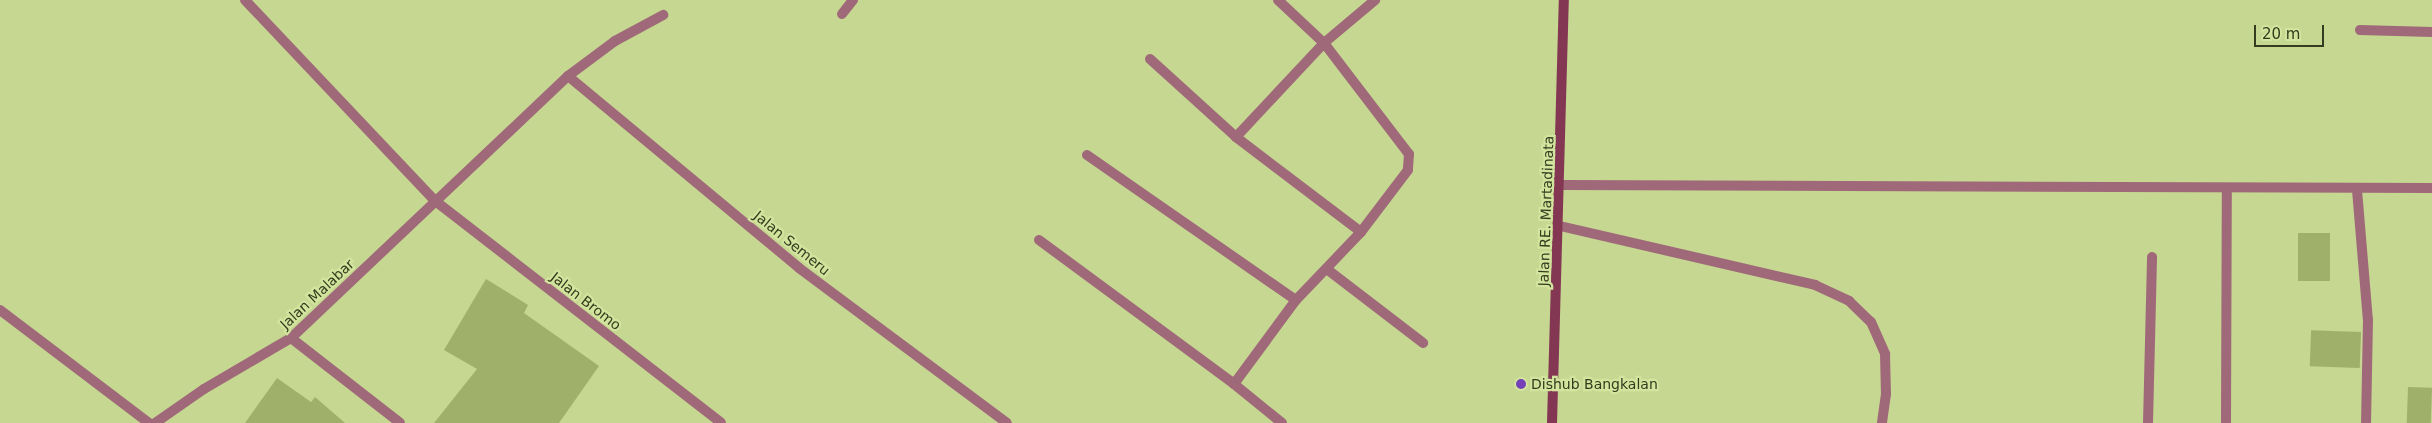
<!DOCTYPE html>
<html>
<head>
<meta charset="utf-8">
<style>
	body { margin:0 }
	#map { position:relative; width:2432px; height:423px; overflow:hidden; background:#c5d791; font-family:"DejaVu Sans",sans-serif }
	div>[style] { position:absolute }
	.building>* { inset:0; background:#9fb06b; transform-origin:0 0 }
	.service>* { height:10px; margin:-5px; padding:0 5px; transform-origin:5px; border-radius:5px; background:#a0697a }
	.minor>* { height:10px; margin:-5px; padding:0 5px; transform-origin:5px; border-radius:5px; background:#a0697a }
	.secondary>* { height:10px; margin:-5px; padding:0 5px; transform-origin:5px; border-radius:5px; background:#843753 }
	.dots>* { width:14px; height:14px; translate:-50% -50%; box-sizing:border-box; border:2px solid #d2e49d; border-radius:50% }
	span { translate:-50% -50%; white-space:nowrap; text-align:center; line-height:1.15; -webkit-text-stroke:4.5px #d2e49d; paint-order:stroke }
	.street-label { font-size:14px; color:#343b1e }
	.poi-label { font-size:14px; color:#343b1e }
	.left { translate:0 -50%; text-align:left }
	.scale { position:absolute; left:2254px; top:25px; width:70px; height:22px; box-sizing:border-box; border:2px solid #343b1e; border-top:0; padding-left:6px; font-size:15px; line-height:18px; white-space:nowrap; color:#343b1e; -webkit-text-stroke:4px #d2e49d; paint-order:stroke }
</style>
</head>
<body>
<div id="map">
	<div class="building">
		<i style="left:2298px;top:233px;width:32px;height:48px"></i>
		<i style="clip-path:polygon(486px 279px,528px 305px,524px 313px,599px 366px,559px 423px,434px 423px,477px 369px,444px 350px)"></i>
		<i style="left:2361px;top:332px;width:36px;height:50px;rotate:92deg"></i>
		<i style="clip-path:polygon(277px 378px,311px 402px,315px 397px,345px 423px,245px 423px)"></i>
		<i style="left:2408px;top:387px;width:24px;height:36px;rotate:2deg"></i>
	</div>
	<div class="service">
		<i style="left:245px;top:0;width:275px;rotate:46.6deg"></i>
		<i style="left:1560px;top:226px;width:262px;rotate:13deg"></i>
		<i style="left:1815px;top:285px;width:38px;rotate:25deg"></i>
		<i style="left:1849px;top:301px;width:30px;rotate:44deg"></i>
		<i style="left:1871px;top:322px;width:35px;rotate:66deg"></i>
		<i style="left:1885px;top:354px;width:40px;rotate:88.6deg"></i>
		<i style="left:1886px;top:394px;width:29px;rotate:98deg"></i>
	</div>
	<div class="minor">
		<i style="left:1278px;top:0;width:63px;rotate:43.1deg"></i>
		<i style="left:1324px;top:43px;width:140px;rotate:52.6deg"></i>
		<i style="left:1409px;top:154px;width:16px;rotate:94deg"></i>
		<i style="left:1408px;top:170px;width:78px;rotate:127.2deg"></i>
		<i style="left:842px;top:14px;width:18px;rotate:-52deg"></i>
		<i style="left:2360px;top:30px;width:72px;rotate:1.6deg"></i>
		<i style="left:1150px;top:59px;width:116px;rotate:42.2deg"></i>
		<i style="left:568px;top:76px;width:300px;rotate:39.7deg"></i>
		<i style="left:799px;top:268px;width:259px;rotate:36.7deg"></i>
		<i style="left:1087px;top:155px;width:254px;rotate:34.8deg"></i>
		<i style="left:1562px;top:185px;width:870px;rotate:0.2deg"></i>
		<i style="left:2357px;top:190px;width:130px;rotate:85.2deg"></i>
		<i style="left:2368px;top:320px;width:103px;rotate:91.1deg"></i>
		<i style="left:434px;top:200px;width:363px;rotate:37.8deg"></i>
		<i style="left:1039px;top:240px;width:242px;rotate:36.4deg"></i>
		<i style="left:1328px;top:270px;width:120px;rotate:37.5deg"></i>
		<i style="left:0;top:310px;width:187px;rotate:37.2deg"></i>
		<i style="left:291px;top:338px;width:138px;rotate:37.9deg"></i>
		<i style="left:155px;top:423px;width:60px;rotate:-34.8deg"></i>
		<i style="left:204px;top:389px;width:101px;rotate:-30.4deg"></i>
		<i style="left:291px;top:338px;width:381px;rotate:-43.4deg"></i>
		<i style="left:568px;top:76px;width:59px;rotate:-36.7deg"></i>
		<i style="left:615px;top:41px;width:55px;rotate:-28.4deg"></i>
		<i style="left:1282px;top:423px;width:62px;rotate:-140.9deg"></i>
		<i style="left:1234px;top:384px;width:104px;rotate:-53.6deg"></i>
		<i style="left:1296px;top:300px;width:94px;rotate:-46.3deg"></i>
		<i style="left:1361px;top:232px;width:157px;rotate:-142.8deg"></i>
		<i style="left:1236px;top:137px;width:129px;rotate:-46.9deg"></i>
		<i style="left:1324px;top:43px;width:67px;rotate:-40.1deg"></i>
		<i style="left:2148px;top:423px;width:166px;rotate:-88.6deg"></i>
		<i style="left:2226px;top:423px;width:234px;rotate:-89.8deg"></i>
	</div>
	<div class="secondary">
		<i style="left:1552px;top:423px;width:423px;rotate:-88.4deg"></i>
	</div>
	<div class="dots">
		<i style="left:1521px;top:384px;background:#7541b8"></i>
	</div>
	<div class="street-label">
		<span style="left:1546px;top:211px;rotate:-88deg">Jalan RE. Martadinata</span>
		<span style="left:792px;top:243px;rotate:39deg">Jalan Semeru</span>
		<span style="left:317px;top:294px;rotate:-43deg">Jalan Malabar</span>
		<span style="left:586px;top:301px;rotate:38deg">Jalan Bromo</span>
	</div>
	<div class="poi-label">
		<span class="left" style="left:1531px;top:384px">Dishub Bangkalan</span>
	</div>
	<div class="scale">20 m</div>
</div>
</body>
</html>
